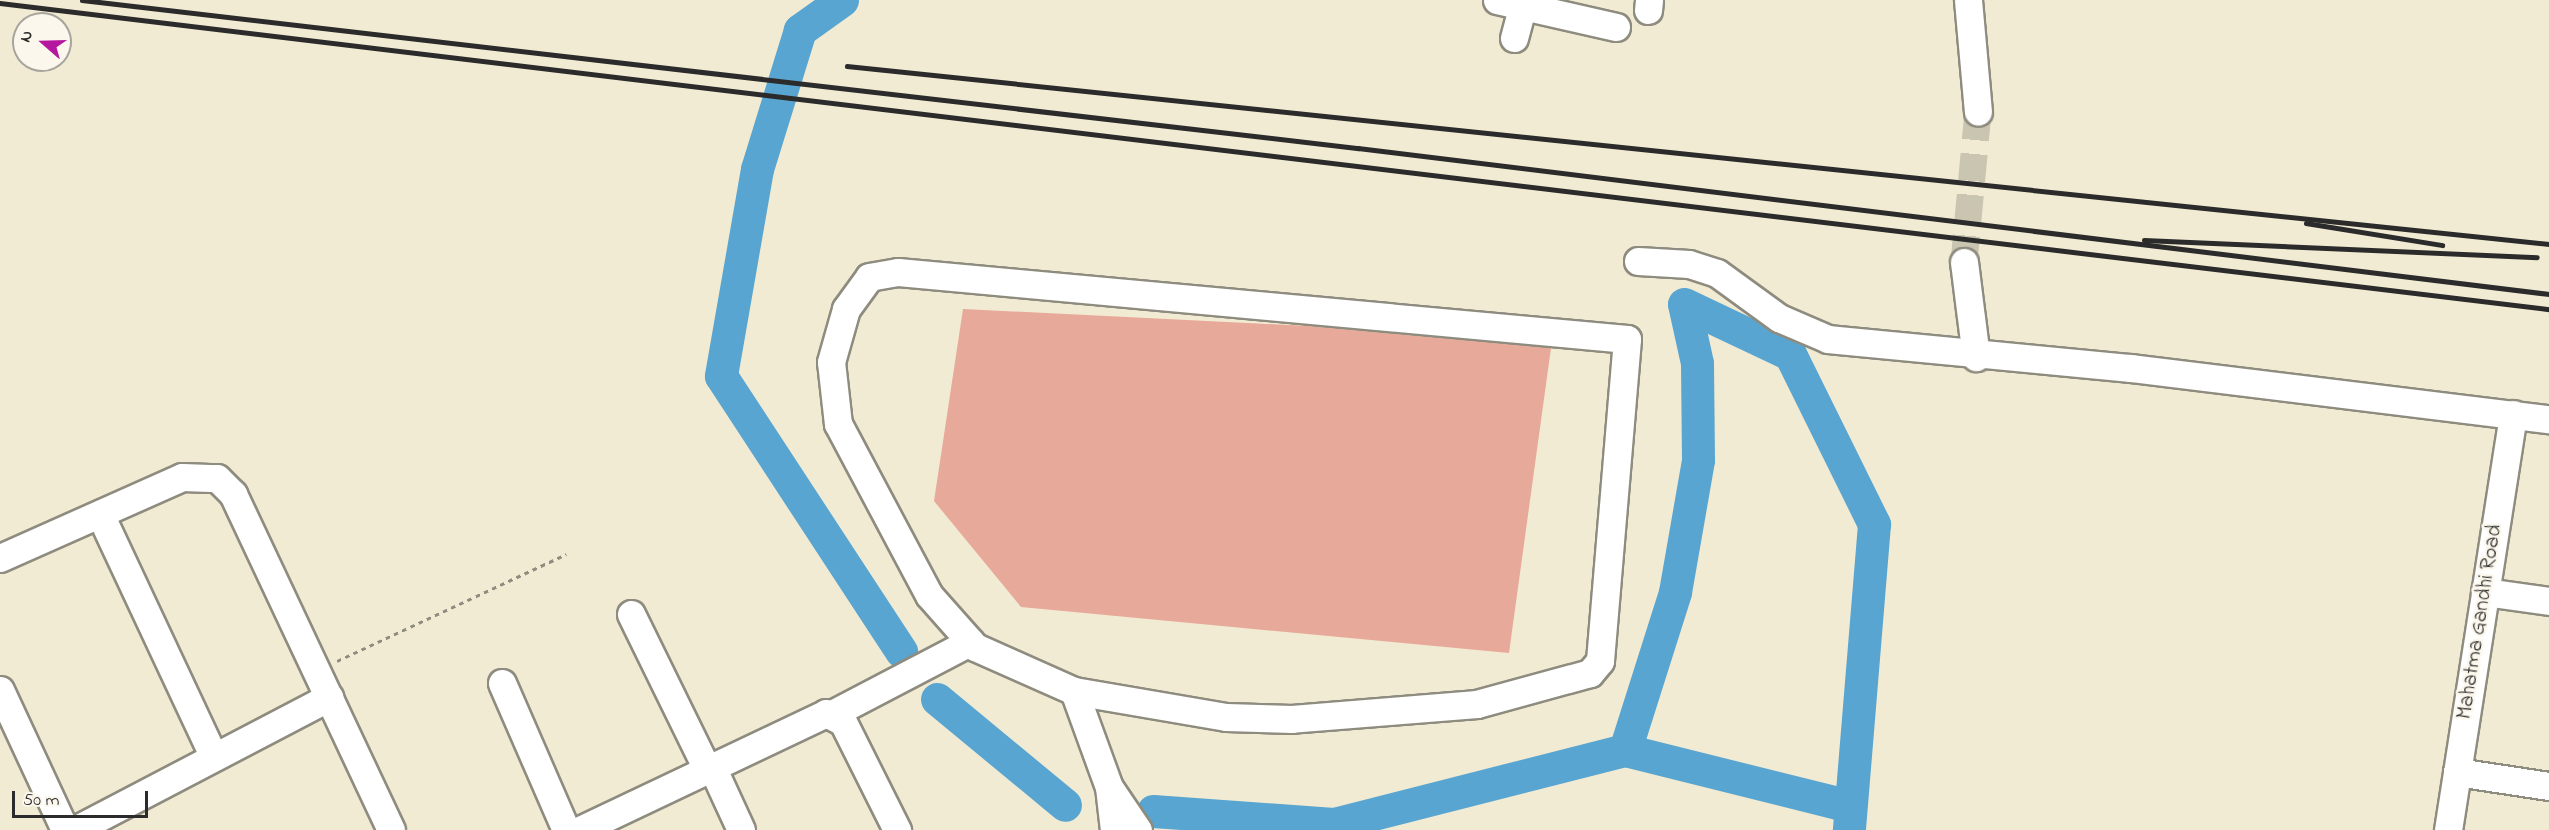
<!DOCTYPE html>
<html>
<head>
<meta charset="utf-8">
<style>
	body { margin:0 }
	#map { position:relative; width:2549px; height:830px; overflow:hidden; background:#f2ebd3; font-family:"Indie Flower",sans-serif }
	div>[style] { position:absolute }
	.river>* { height:33px; margin:-16.5px; padding:0 16.5px; transform-origin:16.5px; border-radius:16.5px; background:#59a5d1 }
	.building>* { inset:0; background:#e7a999 }
	.minor-tunnel>* { height:27px; margin-top:-13.5px; transform-origin:0; background:repeating-linear-gradient(90deg,#cac5b1 0 27px,transparent 0 41px) }
	.path>* { height:3px; margin-top:-1.5px; transform-origin:0; background:repeating-linear-gradient(90deg,#8e8b7f 0 4.5px,transparent 0 9px) }
	.roads { filter:drop-shadow(2px 0 #8e8b7f) drop-shadow(-2px 0 #8e8b7f) drop-shadow(0 2px #8e8b7f) drop-shadow(0 -2px #8e8b7f) }
	.minor>* { height:27px; margin:-13.5px; padding:0 13.5px; transform-origin:13.5px; border-radius:13.5px; background:#fff }
	.rail>* { height:4.5px; margin:-2.25px; padding:0 2.25px; transform-origin:2.25px; border-radius:2.25px; background:#2b2b2b }
	span { translate:-50% -50%; white-space:nowrap; text-align:center; line-height:1.15; -webkit-text-stroke:5px #fbf7ec; paint-order:stroke }
	.street-label { font-size:21px; color:#2b2b2b }
	.north { position:absolute; left:12px; top:12px; width:60px; height:60px; box-sizing:border-box; background:#fbf7ec; border:2px solid #a8a59f; border-radius:50%; rotate:290deg; font-size:16px; font-weight:700; line-height:24px; text-align:center; color:#2b2b2b }
	.north::after { content:''; display:block; margin:auto; width:21px; height:27px; background:#b5179e; clip-path:polygon(50% 0,100% 100%,50% 72%,0 100%) }
	.scale { position:absolute; left:12px; top:791px; width:136px; height:27px; box-sizing:border-box; border:3px solid #2b2b2b; border-top:0; padding-left:8px; font-size:18px; line-height:21px; white-space:nowrap; color:#2b2b2b; -webkit-text-stroke:4px #fbf7ec; paint-order:stroke }
</style>
</head>
<body>
<div id="map">
	<div class="river">
		<i style="left:842px;top:0;width:52px;rotate:144.5deg"></i>
		<i style="left:800px;top:30px;width:145px;rotate:107.2deg"></i>
		<i style="left:757px;top:169px;width:210px;rotate:99.9deg"></i>
		<i style="left:721px;top:376px;width:329px;rotate:56.8deg"></i>
		<i style="left:937px;top:699px;width:166px;rotate:39.6deg"></i>
		<i style="left:1625px;top:750px;width:231px;rotate:14deg"></i>
		<i style="left:1153px;top:811px;width:181px;rotate:4.1deg"></i>
		<i style="left:1334px;top:824px;width:300px;rotate:-14.3deg"></i>
		<i style="left:1625px;top:750px;width:166px;rotate:-72.4deg"></i>
		<i style="left:1675px;top:592px;width:134px;rotate:-80.1deg"></i>
		<i style="left:1698px;top:460px;width:97px;rotate:-90.6deg"></i>
		<i style="left:1697px;top:363px;width:60px;rotate:-102.4deg"></i>
		<i style="left:1684px;top:304px;width:117px;rotate:25.3deg"></i>
		<i style="left:1790px;top:354px;width:190px;rotate:63.7deg"></i>
		<i style="left:1874px;top:524px;width:307px;rotate:94.7deg"></i>
	</div>
	<div class="building">
		<i style="clip-path:polygon(963px 309px,1309px 326px,1551px 348px,1509px 653px,1021px 607px,934px 501px)"></i>
	</div>
	<div class="minor-tunnel">
		<i style="left:1964px;top:262px;width:151px;rotate:-84.7deg"></i>
	</div>
	<div class="path">
		<i style="left:337px;top:661px;width:253px;rotate:-25deg"></i>
	</div>
	<div class="roads">
		<div class="minor">
			<i style="left:1497px;top:0;width:122px;rotate:12.8deg"></i>
			<i style="left:1968px;top:0;width:112px;rotate:84.9deg"></i>
			<i style="left:1648px;top:10px;width:10px;rotate:-84deg"></i>
			<i style="left:1514px;top:38px;width:39px;rotate:-75deg"></i>
			<i style="left:1638px;top:261px;width:51px;rotate:3.4deg"></i>
			<i style="left:1689px;top:264px;width:29px;rotate:18deg"></i>
			<i style="left:1717px;top:273px;width:77px;rotate:36deg"></i>
			<i style="left:1779px;top:318px;width:53px;rotate:23.2deg"></i>
			<i style="left:1828px;top:339px;width:304px;rotate:5.5deg"></i>
			<i style="left:2131px;top:368px;width:421px;rotate:7deg"></i>
			<i style="left:1964px;top:262px;width:96px;rotate:82.8deg"></i>
			<i style="left:898px;top:272px;width:732px;rotate:5.25deg"></i>
			<i style="left:1627px;top:339px;width:323px;rotate:94.8deg"></i>
			<i style="left:1600px;top:661px;width:16px;rotate:130deg"></i>
			<i style="left:1590px;top:673px;width:117px;rotate:164.7deg"></i>
			<i style="left:1477px;top:704px;width:186px;rotate:175.4deg"></i>
			<i style="left:1292px;top:719px;width:66px;rotate:-178.3deg"></i>
			<i style="left:1226px;top:717px;width:154px;rotate:-170.3deg"></i>
			<i style="left:1074px;top:691px;width:108px;rotate:-156deg"></i>
			<i style="left:975px;top:647px;width:69px;rotate:-131.5deg"></i>
			<i style="left:929px;top:595px;width:194px;rotate:-118deg"></i>
			<i style="left:838px;top:424px;width:62px;rotate:-96.4deg"></i>
			<i style="left:831px;top:362px;width:55px;rotate:-74.2deg"></i>
			<i style="left:846px;top:309px;width:39px;rotate:-54deg"></i>
			<i style="left:869px;top:277px;width:29px;rotate:-10deg"></i>
			<i style="left:100px;top:514px;width:268px;rotate:64.9deg"></i>
			<i style="left:0;top:558px;width:199px;rotate:-24deg"></i>
			<i style="left:182px;top:477px;width:35px;rotate:2deg"></i>
			<i style="left:217px;top:478px;width:23px;rotate:45deg"></i>
			<i style="left:233px;top:494px;width:371px;rotate:64.8deg"></i>
			<i style="left:2485px;top:592px;width:65px;rotate:8deg"></i>
			<i style="left:631px;top:614px;width:175px;rotate:63.9deg"></i>
			<i style="left:502px;top:683px;width:160px;rotate:66.5deg"></i>
			<i style="left:0;top:690px;width:154px;rotate:65.1deg"></i>
			<i style="left:1074px;top:691px;width:102px;rotate:70deg"></i>
			<i style="left:1109px;top:787px;width:43px;rotate:83.4deg"></i>
			<i style="left:832px;top:714px;width:156px;rotate:-27.6deg"></i>
			<i style="left:713px;top:769px;width:67px;rotate:65.3deg"></i>
			<i style="left:2457px;top:772px;width:93px;rotate:8.7deg"></i>
			<i style="left:1111px;top:790px;width:48px;rotate:56deg"></i>
			<i style="left:75px;top:830px;width:287px;rotate:-27.6deg"></i>
			<i style="left:580px;top:830px;width:272px;rotate:-25.4deg"></i>
			<i style="left:826px;top:713px;width:19px;rotate:28deg"></i>
			<i style="left:843px;top:722px;width:121px;rotate:63.4deg"></i>
			<i style="left:2448px;top:830px;width:421px;rotate:-81.1deg"></i>
		</div>
	</div>
	<div class="rail">
		<i style="left:82px;top:0;width:1285px;rotate:6.62deg"></i>
		<i style="left:1358px;top:148px;width:1200px;rotate:6.99deg"></i>
		<i style="left:0;top:3px;width:2567px;rotate:6.85deg"></i>
		<i style="left:847px;top:66px;width:1711px;rotate:5.97deg"></i>
		<i style="left:2306px;top:223px;width:138px;rotate:9.2deg"></i>
		<i style="left:2144px;top:240px;width:393px;rotate:2.5deg"></i>
	</div>
	<div class="street-label">
		<span style="left:2480px;top:622px;rotate:-81deg">Mahatma Gandhi Road</span>
	</div>
	<div class="north">N</div>
	<div class="scale">50 m</div>
</div>
</body>
</html>
